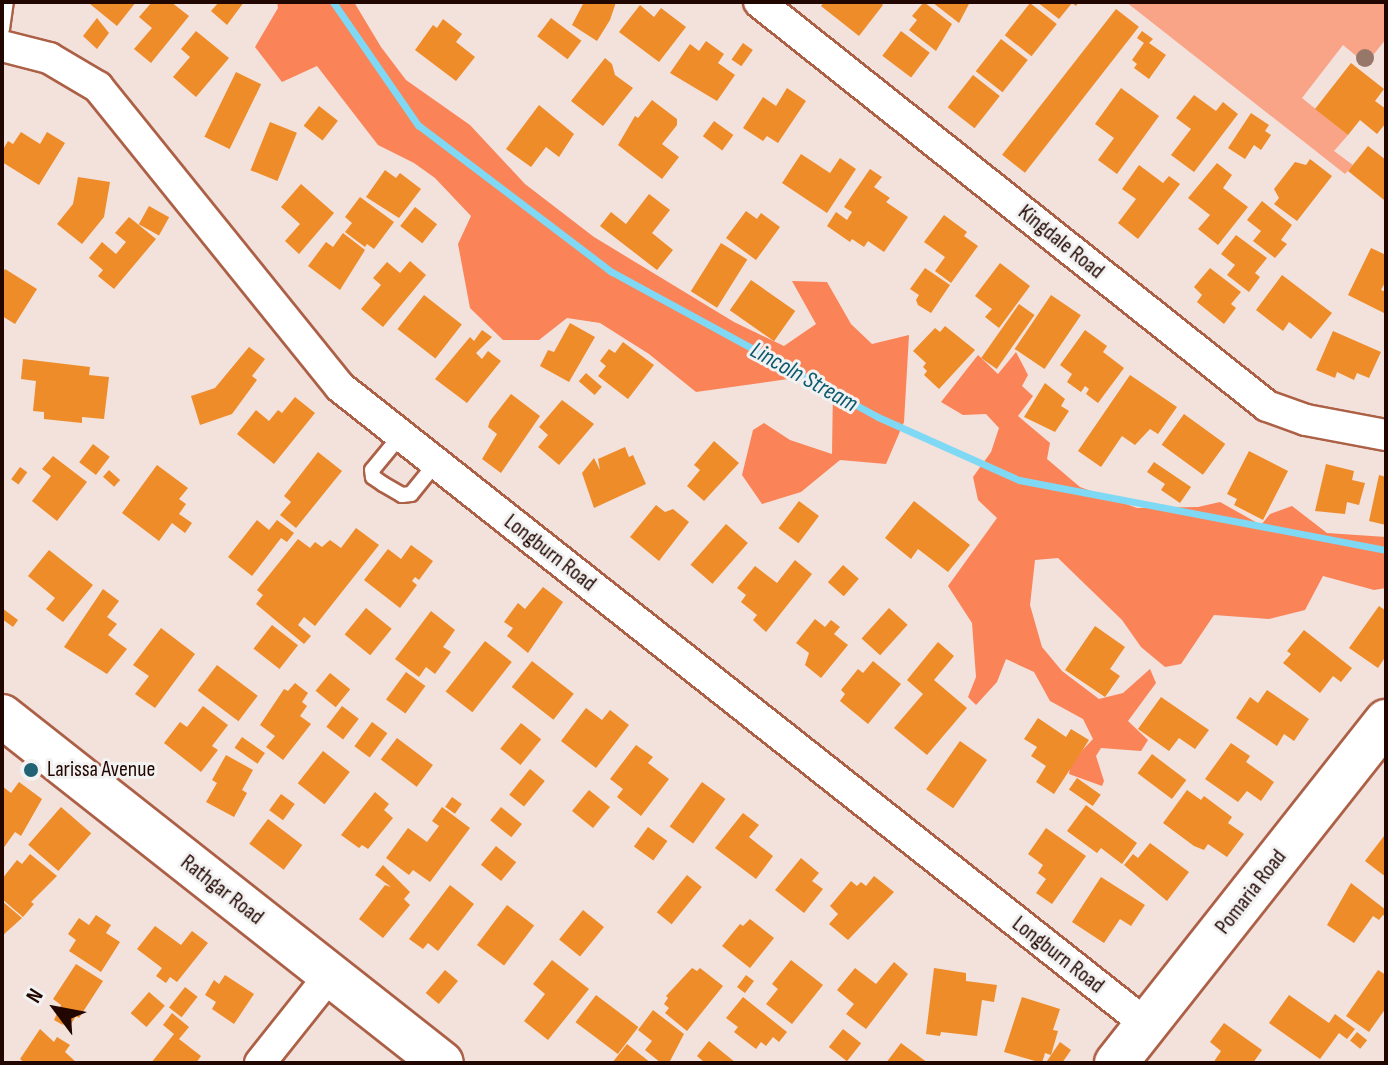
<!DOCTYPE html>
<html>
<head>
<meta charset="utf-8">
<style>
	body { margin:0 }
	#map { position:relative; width:1388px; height:1065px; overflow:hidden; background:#f3e1db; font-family:"Sofia Sans Condensed",sans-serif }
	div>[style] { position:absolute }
	.green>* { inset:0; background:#f9a487 }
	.forest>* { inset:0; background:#fb8358 }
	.stream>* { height:7px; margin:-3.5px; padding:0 3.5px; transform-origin:3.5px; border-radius:3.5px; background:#7fd9f5 }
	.building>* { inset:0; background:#ee8c29; transform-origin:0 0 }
	.roads { filter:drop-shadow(2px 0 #ac6046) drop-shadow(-2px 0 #ac6046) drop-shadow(0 2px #ac6046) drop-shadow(0 -2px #ac6046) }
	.lane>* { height:14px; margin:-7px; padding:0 7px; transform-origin:7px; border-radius:7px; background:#fff }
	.street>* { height:30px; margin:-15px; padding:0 15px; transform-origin:15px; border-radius:15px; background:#fff }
	.secondary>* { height:42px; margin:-21px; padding:0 21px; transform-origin:21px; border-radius:21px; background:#fff }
	.trees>* { width:18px; height:18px; margin:-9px; border-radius:50%; background:#98776b }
	.dots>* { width:22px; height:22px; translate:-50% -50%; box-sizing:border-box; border:4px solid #f2f2f2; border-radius:50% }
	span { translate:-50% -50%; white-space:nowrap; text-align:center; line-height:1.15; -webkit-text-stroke:6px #f2f2f2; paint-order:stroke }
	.street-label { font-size:22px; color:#220600 }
	.poi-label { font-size:22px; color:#220600 }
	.left { translate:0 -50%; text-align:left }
	.water-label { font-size:24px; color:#0b5a6d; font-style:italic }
	.frame { position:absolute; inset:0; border:4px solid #220600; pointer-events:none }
	.north { position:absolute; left:16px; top:969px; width:80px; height:80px; -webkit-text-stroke:6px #f2f2f2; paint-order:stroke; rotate:302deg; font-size:22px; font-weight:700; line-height:32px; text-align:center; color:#220600 }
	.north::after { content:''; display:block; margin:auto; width:28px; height:36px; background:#220600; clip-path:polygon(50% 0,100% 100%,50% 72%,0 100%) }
</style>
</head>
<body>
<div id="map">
	<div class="green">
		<i style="clip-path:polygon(1126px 2px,1386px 2px,1386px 39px,1366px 64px,1343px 45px,1302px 98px,1348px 135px,1334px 151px,1353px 165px,1345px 174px)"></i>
	</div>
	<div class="forest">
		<i style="clip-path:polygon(277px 2px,354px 2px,381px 47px,406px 80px,470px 125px,525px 184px,594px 237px,734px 322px,784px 346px,816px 324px,792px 281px,827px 282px,851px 324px,872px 344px,909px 335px,904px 422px,886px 464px,840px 460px,801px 492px,762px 504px,742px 475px,753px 430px,764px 423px,790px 440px,832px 454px,833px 388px,795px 378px,696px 392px,649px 354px,600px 323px,567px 318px,539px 340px,503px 340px,470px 308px,458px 244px,471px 216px,435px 178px,414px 163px,378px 145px,317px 66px,282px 82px,255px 47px,278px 8px)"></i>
		<i style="clip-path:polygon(1016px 352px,1028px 375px,1022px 386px,1033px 396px,1018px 416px,1050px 443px,1047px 459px,1080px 487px,1137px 508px,1198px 507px,1220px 502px,1261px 525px,1270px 514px,1292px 506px,1327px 533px,1386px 537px,1386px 588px,1374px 590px,1323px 576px,1305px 610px,1269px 619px,1214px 615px,1181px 664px,1165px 667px,1141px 647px,1122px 620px,1058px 558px,1035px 560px,1030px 605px,1042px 647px,1062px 671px,1099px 699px,1123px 693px,1150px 669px,1156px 683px,1128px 721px,1148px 740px,1141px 751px,1101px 748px,1096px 756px,1104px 781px,1102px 786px,1069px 774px,1071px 762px,1093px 739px,1083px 719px,1050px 701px,1034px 672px,1006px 659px,997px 682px,976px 705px,968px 697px,976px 677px,972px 623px,948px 586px,997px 518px,978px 500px,973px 477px,991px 452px,999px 428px,986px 414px,963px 415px,941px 402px,978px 355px,998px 374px)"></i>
	</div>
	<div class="stream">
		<i style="left:333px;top:2px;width:150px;rotate:55.4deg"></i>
		<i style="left:418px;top:125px;width:243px;rotate:37.2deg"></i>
		<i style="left:612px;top:272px;width:303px;rotate:28.6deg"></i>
		<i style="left:878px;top:417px;width:154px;rotate:24.1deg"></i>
		<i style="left:1019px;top:480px;width:374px;rotate:10.8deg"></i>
	</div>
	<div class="building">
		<i style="clip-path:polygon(92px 2px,136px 2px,117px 26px,90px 4px)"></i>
		<i style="clip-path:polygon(152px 2px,171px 2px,189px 16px,151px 63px,134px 49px,152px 28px,139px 17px)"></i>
		<i style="clip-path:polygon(219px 2px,244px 2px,227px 25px,211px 11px)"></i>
		<i style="clip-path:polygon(584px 2px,616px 2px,610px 20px,597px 41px,572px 25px)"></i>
		<i style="clip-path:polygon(824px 2px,879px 2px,883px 5px,859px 36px,821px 6px)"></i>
		<i style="clip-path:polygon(924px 2px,952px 24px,936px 51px,909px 30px,917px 20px,912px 16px)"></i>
		<i style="clip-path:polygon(932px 2px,970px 2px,959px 23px)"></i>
		<i style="clip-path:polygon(1037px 2px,1079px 2px,1076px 6px,1072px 3px,1059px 19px)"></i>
		<i style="left:1030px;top:3px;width:34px;height:41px;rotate:38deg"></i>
		<i style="clip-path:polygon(640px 5px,654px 17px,661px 8px,686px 27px,659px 62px,619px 32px)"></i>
		<i style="left:1116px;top:9px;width:29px;height:185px;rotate:38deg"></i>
		<i style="clip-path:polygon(97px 18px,109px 33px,97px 49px,83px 36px)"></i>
		<i style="left:551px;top:18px;width:38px;height:23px;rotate:37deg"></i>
		<i style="clip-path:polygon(443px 19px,462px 34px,456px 42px,475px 57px,456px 81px,415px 50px,433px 25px,437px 28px)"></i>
		<i style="clip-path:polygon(196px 31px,229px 58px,196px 97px,173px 77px,190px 57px,181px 49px)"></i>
		<i style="left:901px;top:31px;width:36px;height:31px;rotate:37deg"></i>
		<i style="clip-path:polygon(1142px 31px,1153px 39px,1149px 43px,1166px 55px,1149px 79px,1134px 68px,1137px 64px,1132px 60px,1144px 43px,1137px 38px)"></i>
		<i style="left:1001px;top:39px;width:34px;height:41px;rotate:38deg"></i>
		<i style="clip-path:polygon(706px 41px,724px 54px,718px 63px,735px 75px,717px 101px,670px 73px,690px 44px,699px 51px)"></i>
		<i style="left:743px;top:43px;width:12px;height:20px;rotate:35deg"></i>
		<i style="clip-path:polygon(605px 58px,612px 64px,615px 75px,633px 88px,603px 126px,571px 101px)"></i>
		<i style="clip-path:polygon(1351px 63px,1384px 89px,1375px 101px,1386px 109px,1386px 123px,1377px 134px,1360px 120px,1348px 135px,1315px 109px)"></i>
		<i style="left:236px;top:72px;width:28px;height:72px;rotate:26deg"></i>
		<i style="left:973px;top:75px;width:34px;height:41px;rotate:38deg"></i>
		<i style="clip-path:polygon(787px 88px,806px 101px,778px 143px,767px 136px,763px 141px,743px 128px,763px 97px,776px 106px)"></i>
		<i style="clip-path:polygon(1121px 88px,1159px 116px,1117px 174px,1098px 160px,1114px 138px,1095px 124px)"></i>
		<i style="clip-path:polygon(1194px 95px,1216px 111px,1223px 102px,1238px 114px,1194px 172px,1171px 155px,1191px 129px,1176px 118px)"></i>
		<i style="clip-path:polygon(652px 100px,677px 119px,677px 125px,662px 144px,679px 157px,662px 179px,618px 145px,635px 116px,638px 118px)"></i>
		<i style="clip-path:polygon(539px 105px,574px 134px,559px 157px,546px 147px,531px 167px,506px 149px)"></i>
		<i style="left:319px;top:106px;width:24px;height:25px;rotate:38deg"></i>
		<i style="clip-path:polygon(1251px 113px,1269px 125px,1265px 131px,1271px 135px,1261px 150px,1254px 145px,1245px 159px,1228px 148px)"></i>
		<i style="left:714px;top:121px;width:24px;height:19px;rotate:36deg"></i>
		<i style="left:270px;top:122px;width:29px;height:52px;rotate:22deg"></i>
		<i style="clip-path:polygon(21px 132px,40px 144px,47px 132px,65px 143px,39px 185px,2px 162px,2px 151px,8px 141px,13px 144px)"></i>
		<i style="clip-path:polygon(1368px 146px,1386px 160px,1384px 200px,1348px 171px)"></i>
		<i style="clip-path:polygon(801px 154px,830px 173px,840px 158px,856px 169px,827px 213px,782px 183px)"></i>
		<i style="clip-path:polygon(1310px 159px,1332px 176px,1297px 221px,1274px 204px,1279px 198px,1274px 189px,1295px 162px,1306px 165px)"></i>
		<i style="clip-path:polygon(1217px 163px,1232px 175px,1223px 188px,1248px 207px,1218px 245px,1198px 229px,1210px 215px,1188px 198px)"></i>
		<i style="clip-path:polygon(1139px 165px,1163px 183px,1169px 176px,1180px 184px,1138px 239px,1118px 223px,1136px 199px,1122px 189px)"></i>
		<i style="clip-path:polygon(870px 169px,882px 177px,874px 187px,890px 198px,886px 202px,908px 217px,884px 252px,868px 241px,864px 247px,852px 239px,850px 242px,827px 226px,836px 212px,847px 220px,852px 212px,844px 207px)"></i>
		<i style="clip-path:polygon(385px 170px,396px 178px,400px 173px,421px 189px,399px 218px,366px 197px)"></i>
		<i style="clip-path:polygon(78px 177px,110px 182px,104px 217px,82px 244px,57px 224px,73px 204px)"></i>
		<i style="clip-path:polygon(301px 184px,334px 213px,299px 254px,285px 241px,300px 224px,281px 207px)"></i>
		<i style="clip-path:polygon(649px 194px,670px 210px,652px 233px,673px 250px,657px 270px,600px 226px,611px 212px,626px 224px)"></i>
		<i style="clip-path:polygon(360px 197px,394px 222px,374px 249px,367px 244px,365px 247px,345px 232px,352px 223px,345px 217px)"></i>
		<i style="clip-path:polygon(1262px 201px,1292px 225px,1281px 240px,1287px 244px,1275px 258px,1253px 241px,1261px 231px,1247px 220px)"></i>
		<i style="left:149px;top:206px;width:23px;height:21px;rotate:29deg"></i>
		<i style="left:415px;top:207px;width:28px;height:24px;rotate:38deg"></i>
		<i style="clip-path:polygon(746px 211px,757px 219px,761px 213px,780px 227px,756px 260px,726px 238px)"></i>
		<i style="clip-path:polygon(944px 215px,967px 232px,964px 236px,978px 246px,951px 283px,935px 271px,945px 257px,924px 242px)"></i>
		<i style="clip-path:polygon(129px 217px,156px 239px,114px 289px,98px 276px,103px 270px,89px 258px,102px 242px,116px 254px,126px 242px,115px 233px)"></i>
		<i style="clip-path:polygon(343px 233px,365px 250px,340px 290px,308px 266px,326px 242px,333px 247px)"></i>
		<i style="clip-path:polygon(1236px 235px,1267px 258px,1255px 273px,1260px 277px,1249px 292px,1227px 275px,1235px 265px,1221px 254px)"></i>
		<i style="left:721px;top:243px;width:31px;height:57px;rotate:32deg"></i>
		<i style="clip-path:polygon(1371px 248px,1386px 255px,1386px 281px,1381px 290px,1386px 292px,1386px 314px,1348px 295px)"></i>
		<i style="clip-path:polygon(410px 261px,426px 275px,383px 327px,361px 309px,381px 285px,373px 278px,387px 262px,400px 273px)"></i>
		<i style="clip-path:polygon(1000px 263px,1030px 286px,999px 328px,985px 317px,992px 309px,975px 296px)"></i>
		<i style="clip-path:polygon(925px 268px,950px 285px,931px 313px,918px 305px,916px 300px,919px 295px,910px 289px)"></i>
		<i style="clip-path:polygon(1210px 268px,1241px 292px,1231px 304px,1236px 308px,1224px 324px,1197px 302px,1202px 295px,1194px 287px)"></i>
		<i style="clip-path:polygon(5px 269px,37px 289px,15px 324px,2px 316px,2px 274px)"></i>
		<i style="clip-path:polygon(1282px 275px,1332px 313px,1311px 339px,1289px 322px,1283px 331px,1256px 310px)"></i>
		<i style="left:751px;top:280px;width:54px;height:37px;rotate:35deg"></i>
		<i style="left:424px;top:295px;width:48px;height:43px;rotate:38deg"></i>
		<i style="left:1051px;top:295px;width:36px;height:65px;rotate:34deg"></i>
		<i style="left:1019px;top:304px;width:19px;height:66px;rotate:35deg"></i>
		<i style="clip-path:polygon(570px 323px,595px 337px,569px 382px,540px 366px,548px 350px,554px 352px)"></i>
		<i style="clip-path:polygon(945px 326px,975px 350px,939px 389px,924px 375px,927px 371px,923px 367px,926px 363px,913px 351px,935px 328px,940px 332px)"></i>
		<i style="clip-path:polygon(482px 330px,492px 337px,476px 353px,482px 359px,488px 351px,501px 361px,467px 403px,435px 379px,470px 337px,474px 341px)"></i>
		<i style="clip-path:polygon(1085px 330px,1107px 346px,1103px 352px,1124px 368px,1098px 403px,1086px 394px,1089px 389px,1085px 386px,1081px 392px,1067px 382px,1072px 374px,1060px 365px)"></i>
		<i style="clip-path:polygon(1333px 331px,1381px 352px,1369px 378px,1357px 373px,1354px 380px,1337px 372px,1335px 378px,1316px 370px)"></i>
		<i style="clip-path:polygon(623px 342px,654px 365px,628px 399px,598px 376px,606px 366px,600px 361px,609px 349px,615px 353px)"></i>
		<i style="clip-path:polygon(249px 347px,265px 359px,252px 376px,257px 380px,232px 414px,200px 425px,191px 396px,215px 388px)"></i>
		<i style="clip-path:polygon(23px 359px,90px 367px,89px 375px,109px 377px,104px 419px,82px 417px,82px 423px,44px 419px,44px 412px,33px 411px,36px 381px,21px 379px)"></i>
		<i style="left:586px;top:373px;width:21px;height:11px;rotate:41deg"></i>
		<i style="clip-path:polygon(1130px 375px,1177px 407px,1158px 434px,1150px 429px,1135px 445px,1122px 436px,1101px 467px,1078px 451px)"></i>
		<i style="clip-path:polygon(1045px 383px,1065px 399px,1061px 406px,1069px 411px,1055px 432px,1024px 417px)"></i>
		<i style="clip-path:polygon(511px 394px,540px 416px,501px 473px,482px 459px,497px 434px,488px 427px,490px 421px)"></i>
		<i style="clip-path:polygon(295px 397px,315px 413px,274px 464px,237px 434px,256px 410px,269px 421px,278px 410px,282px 413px)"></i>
		<i style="clip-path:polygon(562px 400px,594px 424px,559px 465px,538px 447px,548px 435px,539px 427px)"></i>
		<i style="left:1184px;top:414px;width:51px;height:38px;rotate:36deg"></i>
		<i style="clip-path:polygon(714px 441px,739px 463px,704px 501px,687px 486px,700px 470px,694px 465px)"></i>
		<i style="left:93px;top:444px;width:21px;height:23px;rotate:37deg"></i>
		<i style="clip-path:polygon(625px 447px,629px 457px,633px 455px,646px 484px,594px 508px,582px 473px,594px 458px,600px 470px,598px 459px)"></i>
		<i style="clip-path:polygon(1249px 451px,1288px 471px,1263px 520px,1234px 505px,1237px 499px,1227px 494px)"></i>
		<i style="clip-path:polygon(318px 452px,342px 471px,296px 528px,280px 515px,291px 502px,284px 496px)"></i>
		<i style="clip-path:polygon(53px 456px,87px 482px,57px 521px,32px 501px,51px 476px,42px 469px)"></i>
		<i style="clip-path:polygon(1154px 462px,1191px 487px,1180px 503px,1161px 490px,1165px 484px,1147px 472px)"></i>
		<i style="clip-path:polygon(1326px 464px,1354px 471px,1352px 480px,1365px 483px,1359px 505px,1347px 502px,1345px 514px,1315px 511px)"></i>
		<i style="clip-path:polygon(157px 465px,188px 488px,179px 499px,186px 504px,179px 514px,192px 523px,185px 533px,172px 523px,159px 541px,122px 513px)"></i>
		<i style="left:20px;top:467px;width:9px;height:15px;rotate:36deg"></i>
		<i style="left:109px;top:470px;width:15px;height:9px;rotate:42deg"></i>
		<i style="clip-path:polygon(1379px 475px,1386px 477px,1386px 525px,1369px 521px)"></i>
		<i style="left:799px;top:501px;width:25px;height:34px;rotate:37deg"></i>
		<i style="clip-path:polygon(914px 501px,970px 545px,948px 572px,918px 549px,911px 559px,885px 538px)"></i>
		<i style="clip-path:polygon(656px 505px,665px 512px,673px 509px,689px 522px,659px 561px,630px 537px)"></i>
		<i style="clip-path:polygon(257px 520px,269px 530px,277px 520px,294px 533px,287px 542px,281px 538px,252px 576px,228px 557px)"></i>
		<i style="left:726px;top:524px;width:29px;height:54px;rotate:41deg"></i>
		<i style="clip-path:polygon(356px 528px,379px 545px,315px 626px,304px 617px,298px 625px,311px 636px,304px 644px,256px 604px,263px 595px,257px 590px,298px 539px,310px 548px,315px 542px,322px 547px,330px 540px,341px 548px)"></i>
		<i style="clip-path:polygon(411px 545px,433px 561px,419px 580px,415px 577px,412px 581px,417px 585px,400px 608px,364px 580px,388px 549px,401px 559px)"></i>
		<i style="clip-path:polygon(49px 550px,93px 585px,63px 622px,46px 609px,55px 598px,28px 576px)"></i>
		<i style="clip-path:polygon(795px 560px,812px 574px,766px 632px,753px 620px,757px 615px,741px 602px,746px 595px,737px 588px,755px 566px,777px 583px)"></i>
		<i style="left:843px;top:565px;width:21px;height:23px;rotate:41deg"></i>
		<i style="clip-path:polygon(543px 587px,563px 602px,528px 653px,507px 636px,513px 628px,504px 622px,518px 603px,525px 609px)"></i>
		<i style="clip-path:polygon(103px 589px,119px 601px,107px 617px,117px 624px,108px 635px,127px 649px,107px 674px,64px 647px)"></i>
		<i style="clip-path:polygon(1379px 606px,1386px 611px,1386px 656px,1378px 668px,1349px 648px)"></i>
		<i style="clip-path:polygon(2px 608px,18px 620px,13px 627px,2px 619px)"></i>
		<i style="left:366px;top:608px;width:33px;height:34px;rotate:39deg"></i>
		<i style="left:889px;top:608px;width:25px;height:41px;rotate:42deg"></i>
		<i style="clip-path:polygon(431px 611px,455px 630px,443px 647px,451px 652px,435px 674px,426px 667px,419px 677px,395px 659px)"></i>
		<i style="clip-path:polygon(815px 619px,825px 627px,831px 620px,840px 627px,834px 634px,848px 645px,821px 678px,805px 665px,809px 653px,796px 643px)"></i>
		<i style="left:272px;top:625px;width:33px;height:30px;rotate:38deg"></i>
		<i style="clip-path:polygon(1095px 626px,1125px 647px,1110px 669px,1120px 676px,1105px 697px,1065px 670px)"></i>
		<i style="clip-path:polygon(161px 628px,195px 654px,155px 708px,135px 694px,149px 676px,133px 665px)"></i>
		<i style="clip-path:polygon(1304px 630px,1352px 668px,1341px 682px,1333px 676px,1320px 693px,1283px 663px,1291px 654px,1287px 651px)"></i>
		<i style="left:485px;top:641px;width:34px;height:64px;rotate:38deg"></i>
		<i style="clip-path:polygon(938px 642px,954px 656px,934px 680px,967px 708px,927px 755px,894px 728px,923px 694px,907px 680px)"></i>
		<i style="left:532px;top:661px;width:53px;height:33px;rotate:38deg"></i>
		<i style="clip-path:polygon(873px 661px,901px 684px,868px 724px,840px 701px,845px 694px,841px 690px,858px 669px,863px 673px)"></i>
		<i style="left:217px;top:665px;width:51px;height:32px;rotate:37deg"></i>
		<i style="left:406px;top:672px;width:24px;height:34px;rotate:36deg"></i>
		<i style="left:330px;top:673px;width:26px;height:23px;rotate:39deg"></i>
		<i style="clip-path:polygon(295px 683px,308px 693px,302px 702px,307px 706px,300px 716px,311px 724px,283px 760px,266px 747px,275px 736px,260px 725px,284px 689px,288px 691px)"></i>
		<i style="clip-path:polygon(1267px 690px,1309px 719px,1294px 741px,1284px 734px,1277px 746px,1236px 718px,1250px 697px,1258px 703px)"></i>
		<i style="clip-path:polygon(1161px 697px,1209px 730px,1195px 749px,1179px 738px,1169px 751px,1138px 729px)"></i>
		<i style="clip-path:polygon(203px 706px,228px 725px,212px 746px,218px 750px,201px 772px,164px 743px,180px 722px,187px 727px)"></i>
		<i style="left:342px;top:706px;width:21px;height:26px;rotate:37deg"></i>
		<i style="clip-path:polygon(586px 708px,602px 720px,610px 710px,629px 725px,596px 768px,561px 741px)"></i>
		<i style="clip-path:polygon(1038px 718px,1066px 737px,1071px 729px,1089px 740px,1054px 794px,1036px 782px,1046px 766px,1031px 756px,1037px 747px,1024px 739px)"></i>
		<i style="left:372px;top:722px;width:19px;height:30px;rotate:36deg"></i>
		<i style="left:521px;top:723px;width:26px;height:33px;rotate:39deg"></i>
		<i style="left:242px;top:737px;width:28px;height:13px;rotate:35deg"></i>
		<i style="left:397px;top:738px;width:45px;height:27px;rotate:37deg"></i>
		<i style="left:960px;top:741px;width:33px;height:59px;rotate:35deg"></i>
		<i style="clip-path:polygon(1231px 743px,1250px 756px,1246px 762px,1274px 782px,1261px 801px,1247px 791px,1238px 802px,1205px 779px)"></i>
		<i style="clip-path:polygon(636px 745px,653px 757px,648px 763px,669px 779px,641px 816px,617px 797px,623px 789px,610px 779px)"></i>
		<i style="left:323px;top:751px;width:34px;height:41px;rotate:38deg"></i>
		<i style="left:1152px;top:754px;width:43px;height:24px;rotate:37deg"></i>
		<i style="clip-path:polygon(226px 755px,253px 770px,242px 790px,247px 793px,234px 817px,206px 802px,217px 783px,212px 780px)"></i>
		<i style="left:530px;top:769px;width:19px;height:33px;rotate:39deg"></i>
		<i style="left:1077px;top:778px;width:29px;height:14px;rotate:35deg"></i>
		<i style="clip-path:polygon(19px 782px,42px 799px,21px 836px,15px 832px,2px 850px,2px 786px,11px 793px)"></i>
		<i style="left:702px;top:782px;width:29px;height:55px;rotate:36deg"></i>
		<i style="left:589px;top:790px;width:27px;height:27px;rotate:39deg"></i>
		<i style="clip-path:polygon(1187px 790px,1201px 800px,1204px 796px,1232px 817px,1228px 823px,1244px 834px,1227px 857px,1208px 844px,1204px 850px,1194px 846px,1163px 823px)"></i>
		<i style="clip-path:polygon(375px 792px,389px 804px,384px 810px,393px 818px,368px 849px,362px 845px,359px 848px,341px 835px)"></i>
		<i style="left:281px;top:794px;width:17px;height:20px;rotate:36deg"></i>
		<i style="left:452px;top:797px;width:12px;height:12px;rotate:35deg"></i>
		<i style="clip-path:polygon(1086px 805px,1137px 843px,1122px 864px,1101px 848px,1097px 853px,1067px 831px)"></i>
		<i style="left:61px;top:807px;width:40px;height:50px;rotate:41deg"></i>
		<i style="clip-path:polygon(442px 807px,470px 828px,430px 882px,413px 870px,409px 875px,386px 858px,408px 828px,427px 842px,439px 826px,432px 821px)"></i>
		<i style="left:501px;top:807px;width:27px;height:17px;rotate:39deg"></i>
		<i style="clip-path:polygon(743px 813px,759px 825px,749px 837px,773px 856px,756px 879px,715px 848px)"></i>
		<i style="left:268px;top:819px;width:43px;height:31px;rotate:37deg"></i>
		<i style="left:648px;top:827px;width:24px;height:24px;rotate:36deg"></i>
		<i style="clip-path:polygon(1046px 828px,1086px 856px,1052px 904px,1036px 893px,1046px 879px,1038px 873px,1043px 865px,1028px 854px)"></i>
		<i style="clip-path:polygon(1384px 836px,1386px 837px,1386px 877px,1365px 861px)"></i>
		<i style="clip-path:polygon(1150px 843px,1189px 872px,1167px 901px,1124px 865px,1133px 854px,1138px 858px)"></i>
		<i style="left:496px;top:846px;width:26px;height:24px;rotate:39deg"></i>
		<i style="clip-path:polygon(30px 854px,57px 876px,31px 902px,34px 904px,23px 917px,2px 899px,2px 879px,17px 860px,22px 864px)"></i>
		<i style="clip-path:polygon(801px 858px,819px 873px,812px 881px,823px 889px,804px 913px,775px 890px)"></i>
		<i style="clip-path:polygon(383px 865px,410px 892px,404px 899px,410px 905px,383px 938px,359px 919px,385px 885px,391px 887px,375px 875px)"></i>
		<i style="left:687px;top:875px;width:19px;height:48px;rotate:39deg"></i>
		<i style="clip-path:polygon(874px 876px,894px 892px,848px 940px,829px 924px,838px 914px,830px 906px,851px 881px,857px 886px,861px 882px,866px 886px)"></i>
		<i style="clip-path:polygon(1101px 877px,1145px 905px,1131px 926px,1120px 919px,1104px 943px,1072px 922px)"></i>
		<i style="clip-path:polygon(1351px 883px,1386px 910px,1386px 917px,1383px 915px,1379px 920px,1373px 916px,1354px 943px,1327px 925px)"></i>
		<i style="clip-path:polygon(450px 885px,474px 904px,438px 951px,428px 943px,423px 949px,409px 939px)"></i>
		<i style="clip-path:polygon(2px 901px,22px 918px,2px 936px)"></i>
		<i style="left:507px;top:905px;width:34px;height:50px;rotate:37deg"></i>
		<i style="left:583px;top:910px;width:27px;height:38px;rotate:39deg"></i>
		<i style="clip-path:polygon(96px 915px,111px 925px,106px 933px,120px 942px,101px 972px,69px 951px,76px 940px,68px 934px,79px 918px,89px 925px)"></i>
		<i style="clip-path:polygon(750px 919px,774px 938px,750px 968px,722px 946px,740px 924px,743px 926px)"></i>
		<i style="clip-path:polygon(155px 926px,181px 945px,192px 931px,208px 943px,177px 982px,170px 977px,166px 983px,156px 976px,162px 968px,137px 949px)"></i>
		<i style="clip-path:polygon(552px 960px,589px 989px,548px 1040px,524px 1021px,545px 994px,533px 984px)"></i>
		<i style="clip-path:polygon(791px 960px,823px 985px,792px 1024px,766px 1004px,778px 989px,772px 984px)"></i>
		<i style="clip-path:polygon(894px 962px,908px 974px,866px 1029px,846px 1014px,854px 1004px,837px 990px,855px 968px,876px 984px)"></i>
		<i style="clip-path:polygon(76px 964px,103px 981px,79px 1018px,76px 1016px,71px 1024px,66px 1021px,63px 1025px,54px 1020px,61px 1005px,53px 999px)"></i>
		<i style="clip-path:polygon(692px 968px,697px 971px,700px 968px,723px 986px,687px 1031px,665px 1013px,669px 1008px,664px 1004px,668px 998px,666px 996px)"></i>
		<i style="clip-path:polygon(934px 968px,966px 973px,966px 981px,997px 985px,994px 1002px,982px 1000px,977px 1036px,941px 1032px,940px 1036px,926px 1034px)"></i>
		<i style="left:445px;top:970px;width:17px;height:30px;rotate:40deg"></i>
		<i style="clip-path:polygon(1378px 970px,1386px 975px,1386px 1008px,1369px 1032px,1346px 1016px)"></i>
		<i style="clip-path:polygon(225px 975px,254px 994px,234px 1024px,212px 1009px,216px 1002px,205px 995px,214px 980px,219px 984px)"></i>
		<i style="left:746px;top:975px;width:10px;height:15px;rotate:37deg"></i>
		<i style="left:185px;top:987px;width:16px;height:26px;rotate:38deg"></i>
		<i style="left:149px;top:992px;width:21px;height:28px;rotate:41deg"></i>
		<i style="left:596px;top:995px;width:53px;height:34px;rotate:37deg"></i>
		<i style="clip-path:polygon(1289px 995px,1329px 1023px,1335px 1014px,1355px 1029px,1347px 1039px,1339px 1033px,1320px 1059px,1269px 1023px)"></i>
		<i style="clip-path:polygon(743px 997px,787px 1032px,779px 1042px,773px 1037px,766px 1046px,761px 1042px,756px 1049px,734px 1032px,738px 1027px,726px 1018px)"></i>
		<i style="clip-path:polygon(1022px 997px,1060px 1009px,1053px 1030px,1058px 1031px,1051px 1055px,1045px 1053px,1042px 1063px,1004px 1052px)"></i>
		<i style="clip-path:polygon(653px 1010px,684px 1034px,669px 1063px,661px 1063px,645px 1050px,652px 1041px,638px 1030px)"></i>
		<i style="clip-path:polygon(172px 1013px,189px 1027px,179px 1039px,201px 1056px,196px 1063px,151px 1063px,174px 1034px,163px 1025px)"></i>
		<i style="clip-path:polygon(1224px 1023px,1262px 1050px,1253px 1063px,1213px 1063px,1221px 1051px,1210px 1042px)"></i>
		<i style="clip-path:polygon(40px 1029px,54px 1042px,57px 1037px,70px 1045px,65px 1052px,77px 1063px,25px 1063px,20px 1059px)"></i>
		<i style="left:843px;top:1029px;width:23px;height:23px;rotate:38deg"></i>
		<i style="left:1357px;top:1032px;width:13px;height:11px;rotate:39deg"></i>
		<i style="clip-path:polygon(709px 1041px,736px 1063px,705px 1063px,697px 1056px)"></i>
		<i style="clip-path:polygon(1060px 1042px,1071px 1050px,1062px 1063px,1049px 1063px,1047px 1061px)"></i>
		<i style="clip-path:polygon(901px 1043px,928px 1063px,886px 1063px)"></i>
		<i style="clip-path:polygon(627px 1044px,651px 1063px,612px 1063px)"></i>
	</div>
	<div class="roads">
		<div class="lane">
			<i style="left:2px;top:29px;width:27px;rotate:-82deg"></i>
			<i style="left:401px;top:435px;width:45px;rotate:129.6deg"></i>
			<i style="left:372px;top:470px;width:7px;rotate:82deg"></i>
			<i style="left:373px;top:477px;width:12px;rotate:35deg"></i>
			<i style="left:383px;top:484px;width:22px;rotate:30deg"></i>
			<i style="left:402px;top:495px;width:9px;rotate:-6deg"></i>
			<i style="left:411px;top:494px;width:40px;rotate:-51deg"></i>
		</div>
		<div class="street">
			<i style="left:759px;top:2px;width:649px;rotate:38.49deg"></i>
			<i style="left:1267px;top:406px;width:41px;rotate:19.7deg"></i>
			<i style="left:1306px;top:420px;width:81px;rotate:10.6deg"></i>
			<i style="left:2px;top:46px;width:49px;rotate:14.3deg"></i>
			<i style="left:49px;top:58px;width:57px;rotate:30.6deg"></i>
			<i style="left:98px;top:87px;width:385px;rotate:51.1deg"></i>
			<i style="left:340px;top:387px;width:1027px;rotate:38.32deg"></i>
			<i style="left:260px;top:1063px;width:112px;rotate:-51.5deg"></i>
		</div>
		<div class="secondary">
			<i style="left:2px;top:716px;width:560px;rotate:38.26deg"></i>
			<i style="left:1116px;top:1063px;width:436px;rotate:-51.7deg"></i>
		</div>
	</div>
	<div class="trees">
		<i style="left:1365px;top:58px"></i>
	</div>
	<div class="dots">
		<i style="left:31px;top:770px;background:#1f6375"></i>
	</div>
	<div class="street-label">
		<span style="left:1061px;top:242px;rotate:39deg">Kingdale Road</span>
		<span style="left:550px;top:553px;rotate:38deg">Longburn Road</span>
		<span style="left:222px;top:890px;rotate:38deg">Rathgar Road</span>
		<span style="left:1251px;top:892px;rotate:-52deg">Pomaria Road</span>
		<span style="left:1058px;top:955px;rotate:38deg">Longburn Road</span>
	</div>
	<div class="poi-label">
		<span class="left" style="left:47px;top:770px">Larissa Avenue</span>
	</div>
	<div class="water-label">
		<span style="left:804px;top:377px;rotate:29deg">Lincoln Stream</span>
	</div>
	<div class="frame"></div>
	<div class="north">N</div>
</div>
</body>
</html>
